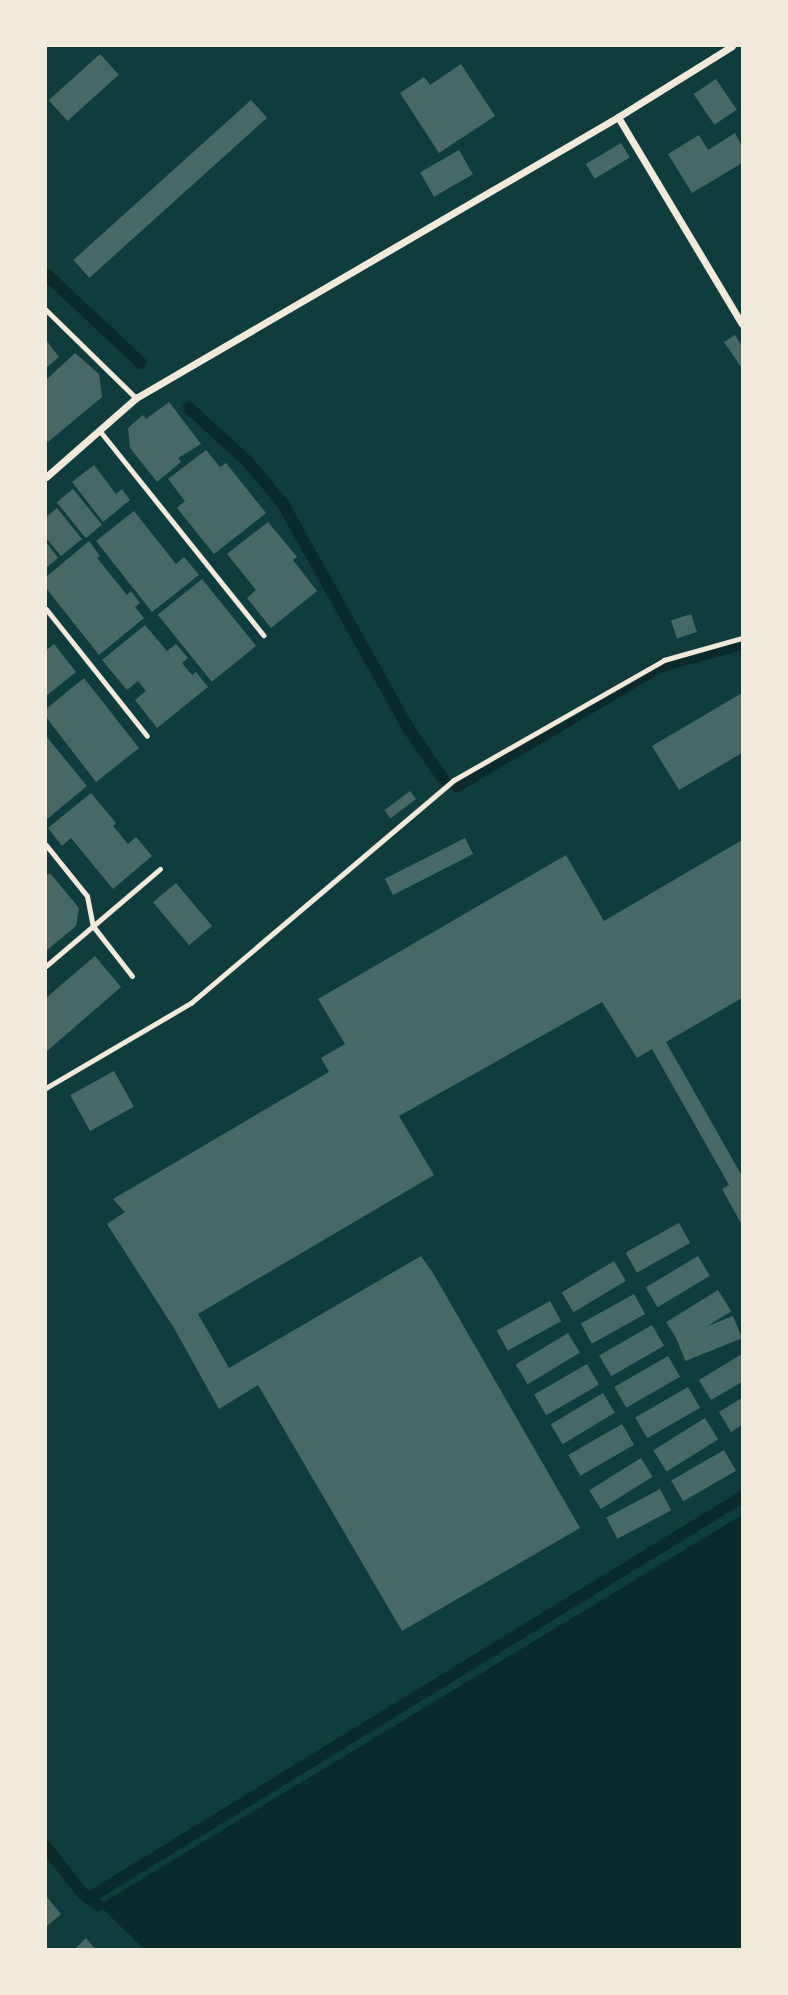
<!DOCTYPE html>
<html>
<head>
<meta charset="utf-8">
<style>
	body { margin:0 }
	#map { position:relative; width:788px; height:1995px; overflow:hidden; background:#0f3d3e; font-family:"Sofia Sans Condensed",sans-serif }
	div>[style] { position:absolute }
	.water>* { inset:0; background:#0a2a2b }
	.stream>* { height:12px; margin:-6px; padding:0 6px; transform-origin:6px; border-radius:6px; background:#0a2a2b }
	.building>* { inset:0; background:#486865; transform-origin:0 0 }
	.path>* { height:4.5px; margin:-2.25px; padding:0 2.25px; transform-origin:2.25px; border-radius:2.25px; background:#f1e9da }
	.service>* { height:5px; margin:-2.5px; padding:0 2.5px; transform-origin:2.5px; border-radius:2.5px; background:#f1e9da }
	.minor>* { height:7px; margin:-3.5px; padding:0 3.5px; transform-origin:3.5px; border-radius:3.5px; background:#f1e9da }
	span { translate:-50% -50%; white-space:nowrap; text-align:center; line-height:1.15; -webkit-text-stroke:5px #f1e9da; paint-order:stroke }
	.frame { position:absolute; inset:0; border:47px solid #f1e9da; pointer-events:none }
</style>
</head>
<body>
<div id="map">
	<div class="water">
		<i style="clip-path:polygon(742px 1515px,742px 1949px,144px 1949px,99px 1905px)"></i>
	</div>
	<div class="stream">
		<i style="left:46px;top:274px;width:130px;rotate:43.1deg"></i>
		<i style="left:189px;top:408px;width:80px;rotate:42.5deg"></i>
		<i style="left:248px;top:462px;width:55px;rotate:50.2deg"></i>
		<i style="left:283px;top:504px;width:257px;rotate:60.8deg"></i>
		<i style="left:408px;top:728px;width:63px;rotate:55.3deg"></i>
		<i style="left:457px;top:786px;width:237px;rotate:-30.5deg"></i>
		<i style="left:661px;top:666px;width:84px;rotate:-15.2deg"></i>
		<i style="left:46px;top:1847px;width:60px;rotate:51.8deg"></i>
		<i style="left:83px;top:1894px;width:19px;rotate:35deg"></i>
		<i style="left:89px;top:1898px;width:766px;rotate:-31.55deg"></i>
	</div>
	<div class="building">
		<i style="left:100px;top:54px;width:28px;height:69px;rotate:48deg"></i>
		<i style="clip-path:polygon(461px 64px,495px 116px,439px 153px,400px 93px,424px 77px,430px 85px)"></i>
		<i style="left:716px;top:79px;width:37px;height:27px;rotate:56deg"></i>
		<i style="left:251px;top:100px;width:24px;height:239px;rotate:48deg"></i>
		<i style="clip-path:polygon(735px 133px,742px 146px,742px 163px,692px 193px,668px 154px,699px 135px,708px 150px)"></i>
		<i style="left:621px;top:143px;width:17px;height:41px;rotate:59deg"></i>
		<i style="left:459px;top:150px;width:28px;height:45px;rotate:60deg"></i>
		<i style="clip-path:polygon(735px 335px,742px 346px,741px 367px,724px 342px)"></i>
		<i style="clip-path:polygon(46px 340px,59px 357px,46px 368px)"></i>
		<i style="clip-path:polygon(75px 353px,99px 374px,102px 397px,48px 442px,46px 439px,46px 380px)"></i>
		<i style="clip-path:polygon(169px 402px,201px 444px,178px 458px,181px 462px,157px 482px,130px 448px,128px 428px,143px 415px,146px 419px)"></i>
		<i style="clip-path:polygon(206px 450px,220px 467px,226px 463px,266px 513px,214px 554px,177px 508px,185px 501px,168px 479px)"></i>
		<i style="clip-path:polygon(94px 465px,116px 494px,122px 489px,130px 500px,103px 522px,72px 482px)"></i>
		<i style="left:73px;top:489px;width:46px;height:21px;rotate:51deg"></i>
		<i style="clip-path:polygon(57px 508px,82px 539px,61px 556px,46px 538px,46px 517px)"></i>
		<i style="clip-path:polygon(134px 511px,176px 564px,184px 557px,199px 575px,152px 612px,96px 541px)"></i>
		<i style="clip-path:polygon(268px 522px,297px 557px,293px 560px,317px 591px,271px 628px,247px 598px,256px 590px,227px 554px)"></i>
		<i style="clip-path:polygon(89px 541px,100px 556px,97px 558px,127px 595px,131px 591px,140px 603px,135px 607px,144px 618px,99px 655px,46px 588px,46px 577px)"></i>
		<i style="clip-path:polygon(46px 542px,58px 558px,46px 568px)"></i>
		<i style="left:202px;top:579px;width:86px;height:57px;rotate:51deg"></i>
		<i style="left:691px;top:614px;width:19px;height:21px;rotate:72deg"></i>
		<i style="clip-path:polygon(145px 625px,167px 651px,176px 644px,188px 658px,182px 663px,192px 675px,196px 672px,208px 687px,157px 728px,135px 700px,146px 691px,138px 681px,127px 690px,102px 660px)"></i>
		<i style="clip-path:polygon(54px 644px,76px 672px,46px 696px,46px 650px)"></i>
		<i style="clip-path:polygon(84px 678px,139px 748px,96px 782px,46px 717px,46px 709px)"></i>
		<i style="clip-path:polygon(742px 693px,742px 753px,679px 790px,652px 746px)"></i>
		<i style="clip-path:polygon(46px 736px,87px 786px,46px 820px)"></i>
		<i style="left:410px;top:791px;width:10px;height:32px;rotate:53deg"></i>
		<i style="clip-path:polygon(91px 793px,116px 823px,113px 826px,128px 844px,136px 837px,152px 856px,113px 889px,71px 838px,62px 846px,48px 828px)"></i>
		<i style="left:465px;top:838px;width:18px;height:90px;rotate:63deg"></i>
		<i style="clip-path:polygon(742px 840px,742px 998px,666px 1042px,742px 1176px,742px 1225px,722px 1189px,729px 1185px,652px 1049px,637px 1058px,602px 1002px,399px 1116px,434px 1175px,198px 1314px,229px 1368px,421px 1256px,433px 1273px,580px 1528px,402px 1631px,258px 1385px,219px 1409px,174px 1328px,107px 1224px,125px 1212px,113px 1199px,329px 1072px,321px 1058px,345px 1044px,318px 999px,566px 855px,604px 921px)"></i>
		<i style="clip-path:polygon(50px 873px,79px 908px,76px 926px,46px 951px,46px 876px)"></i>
		<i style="left:176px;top:883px;width:56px;height:30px;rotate:50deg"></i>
		<i style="clip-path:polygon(95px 956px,121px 987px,46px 1052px,46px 998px)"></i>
		<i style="left:114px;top:1071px;width:41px;height:50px;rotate:61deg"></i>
		<i style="left:679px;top:1223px;width:23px;height:61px;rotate:61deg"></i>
		<i style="left:698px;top:1256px;width:23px;height:61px;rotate:59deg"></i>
		<i style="left:614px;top:1261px;width:23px;height:61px;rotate:59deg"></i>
		<i style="left:718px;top:1290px;width:25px;height:61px;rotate:58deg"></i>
		<i style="left:634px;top:1294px;width:23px;height:61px;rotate:61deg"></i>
		<i style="left:550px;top:1301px;width:23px;height:61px;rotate:61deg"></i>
		<i style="left:733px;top:1316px;width:24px;height:61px;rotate:68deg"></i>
		<i style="left:652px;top:1325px;width:24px;height:61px;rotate:60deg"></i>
		<i style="left:568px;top:1333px;width:23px;height:61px;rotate:59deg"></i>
		<i style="clip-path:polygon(742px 1354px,742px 1382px,711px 1400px,699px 1380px)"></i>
		<i style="left:668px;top:1356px;width:24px;height:62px;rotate:60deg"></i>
		<i style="left:587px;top:1364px;width:24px;height:61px;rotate:60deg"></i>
		<i style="left:688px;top:1387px;width:24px;height:61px;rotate:60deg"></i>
		<i style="left:603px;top:1393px;width:23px;height:61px;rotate:59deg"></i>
		<i style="clip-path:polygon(742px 1398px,742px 1425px,731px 1432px,719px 1412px)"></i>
		<i style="left:705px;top:1418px;width:25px;height:61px;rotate:58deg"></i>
		<i style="left:622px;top:1424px;width:24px;height:62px;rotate:60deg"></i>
		<i style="left:724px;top:1450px;width:24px;height:61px;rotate:60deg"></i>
		<i style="left:641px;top:1458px;width:22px;height:61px;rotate:58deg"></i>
		<i style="left:660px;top:1489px;width:24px;height:61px;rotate:62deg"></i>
		<i style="clip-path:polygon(46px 1896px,61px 1914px,46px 1927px)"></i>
		<i style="clip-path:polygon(86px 1938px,96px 1950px,74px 1950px)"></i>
	</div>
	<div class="path">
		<i style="left:46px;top:1088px;width:168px;rotate:-30.4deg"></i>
		<i style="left:191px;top:1003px;width:345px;rotate:-40.3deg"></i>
		<i style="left:454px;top:780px;width:242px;rotate:-29.7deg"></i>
		<i style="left:664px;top:660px;width:81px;rotate:-15.8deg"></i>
	</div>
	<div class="service">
		<i style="left:46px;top:310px;width:126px;rotate:44.4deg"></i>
		<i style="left:99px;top:430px;width:263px;rotate:51.3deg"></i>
		<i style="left:46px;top:609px;width:162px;rotate:51.5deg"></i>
		<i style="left:46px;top:845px;width:65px;rotate:51.2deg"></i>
		<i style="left:87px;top:896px;width:31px;rotate:79deg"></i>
		<i style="left:93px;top:926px;width:62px;rotate:139.6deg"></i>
		<i style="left:132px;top:976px;width:63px;rotate:-128deg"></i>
		<i style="left:93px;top:926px;width:88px;rotate:-40.4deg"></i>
	</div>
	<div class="minor">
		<i style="left:618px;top:117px;width:241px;rotate:59.1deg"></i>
		<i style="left:46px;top:477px;width:120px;rotate:-41.3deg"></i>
		<i style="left:136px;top:398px;width:558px;rotate:-30.24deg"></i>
		<i style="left:618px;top:117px;width:134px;rotate:-31.9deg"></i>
	</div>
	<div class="frame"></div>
</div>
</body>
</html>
